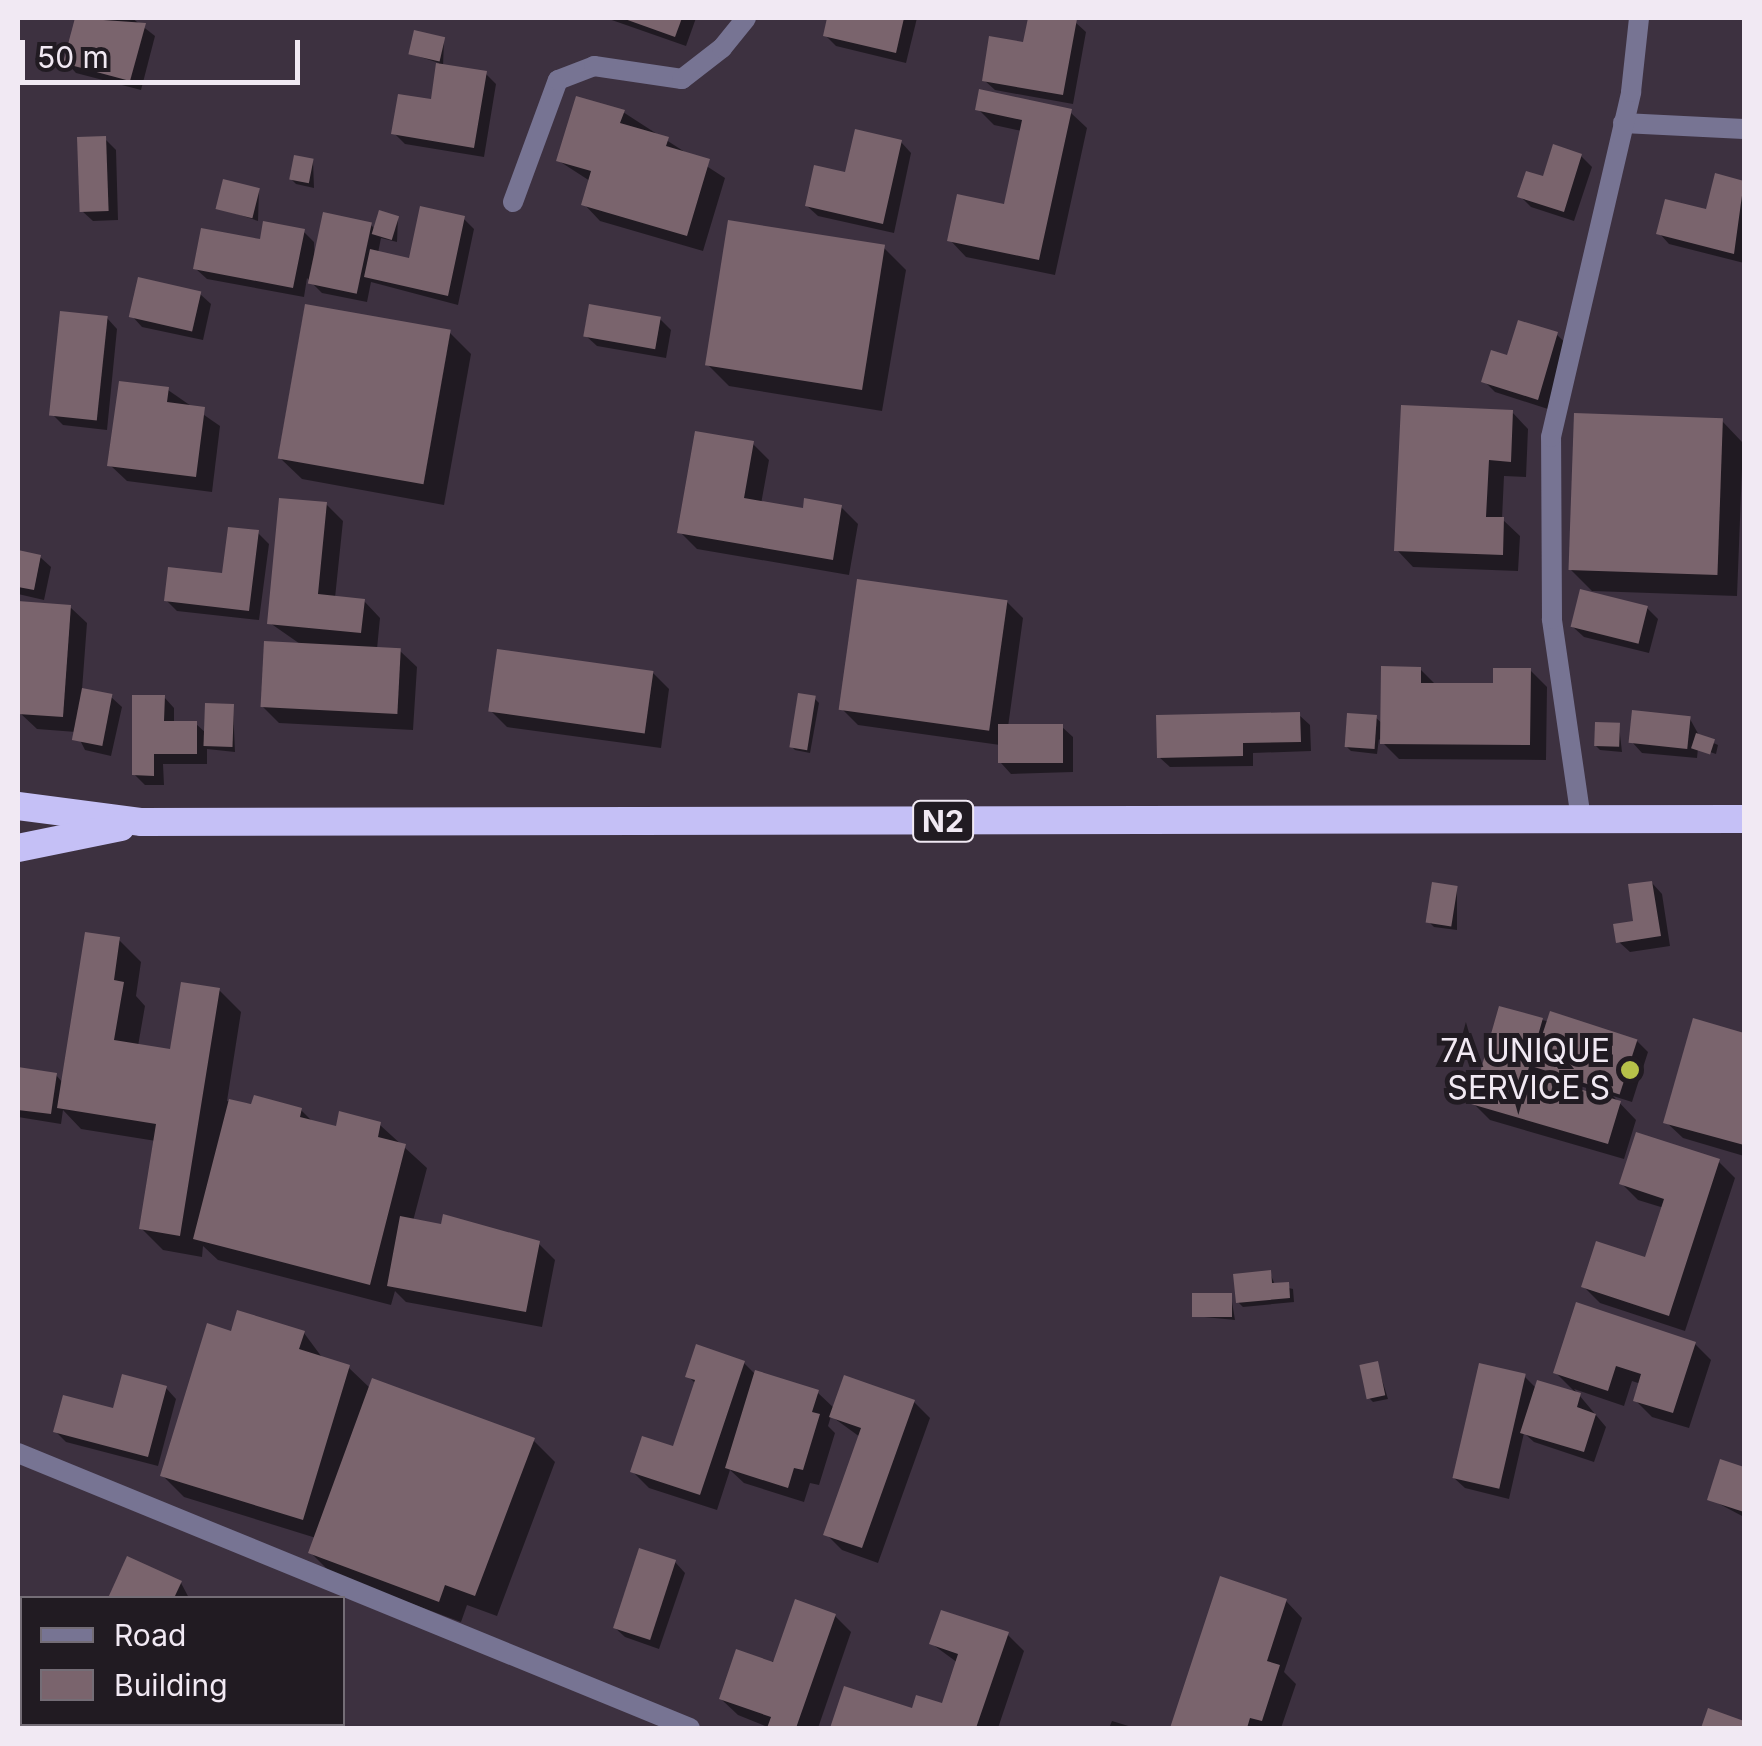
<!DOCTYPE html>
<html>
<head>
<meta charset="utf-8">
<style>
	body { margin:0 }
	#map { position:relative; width:1762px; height:1746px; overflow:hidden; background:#3d3140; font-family:Inter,sans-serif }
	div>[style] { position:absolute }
	.shadow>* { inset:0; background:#0007 }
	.building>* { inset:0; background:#7a646d; transform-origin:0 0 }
	.minor>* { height:20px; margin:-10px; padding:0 10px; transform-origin:10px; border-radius:10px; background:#777493 }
	.trunk>* { height:28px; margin:-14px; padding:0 14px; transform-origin:14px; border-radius:14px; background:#c5c0f6 }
	.dots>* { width:28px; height:28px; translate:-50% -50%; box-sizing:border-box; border:5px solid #211b22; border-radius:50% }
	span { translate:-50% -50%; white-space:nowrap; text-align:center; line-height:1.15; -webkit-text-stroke:10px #211b22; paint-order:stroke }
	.shield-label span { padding:2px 8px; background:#211b22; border:2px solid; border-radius:8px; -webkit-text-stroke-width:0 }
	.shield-label { font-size:30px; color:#f1e9f3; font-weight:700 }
	.poi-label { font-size:32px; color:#f1e9f3 }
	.right { translate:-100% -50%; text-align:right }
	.frame { position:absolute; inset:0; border:20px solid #f1e9f3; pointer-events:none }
	.legend { position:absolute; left:20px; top:1596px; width:325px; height:130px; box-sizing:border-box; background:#211b22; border:2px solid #746d76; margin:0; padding:12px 18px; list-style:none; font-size:30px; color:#f1e9f3 }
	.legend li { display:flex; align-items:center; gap:20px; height:50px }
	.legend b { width:50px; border:2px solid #746d76 }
	.scale { position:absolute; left:20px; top:40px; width:280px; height:45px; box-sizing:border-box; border:5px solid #f1e9f3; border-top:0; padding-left:12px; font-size:30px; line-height:35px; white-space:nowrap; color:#f1e9f3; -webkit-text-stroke:8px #211b22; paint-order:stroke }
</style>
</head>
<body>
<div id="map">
	<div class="shadow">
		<i style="clip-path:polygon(78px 18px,132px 18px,155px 36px,141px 90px,76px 73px,66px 62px)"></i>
		<i style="clip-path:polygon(606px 18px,696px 18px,686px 46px)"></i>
		<i style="clip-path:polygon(830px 18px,917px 18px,906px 63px,836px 46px,825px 35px)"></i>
		<i style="clip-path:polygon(1030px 18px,1075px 22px,1086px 32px,1073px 104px,995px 90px,984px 80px,1025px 45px)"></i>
		<i style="clip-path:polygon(444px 39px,443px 67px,486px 74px,496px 84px,484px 157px,405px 144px,394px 133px,433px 101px,439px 63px,411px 54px)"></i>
		<i style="clip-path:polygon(978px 109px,1070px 112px,1087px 128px,1055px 275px,966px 257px,950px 240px,1006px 207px,1022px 131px,994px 125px)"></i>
		<i style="clip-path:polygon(623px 112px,725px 178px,703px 251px,600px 221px,584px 204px,590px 181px,559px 161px)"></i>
		<i style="clip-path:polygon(105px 139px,116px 150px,118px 220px,93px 221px,82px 211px)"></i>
		<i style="clip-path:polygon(901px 142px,911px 153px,894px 233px,818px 216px,807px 206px)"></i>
		<i style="clip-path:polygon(1581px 156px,1592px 167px,1574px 221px,1531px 207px,1520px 196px)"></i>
		<i style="clip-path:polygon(313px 161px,314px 188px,296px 184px,292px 180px)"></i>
		<i style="clip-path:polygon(1717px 176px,1744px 184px,1744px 263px,1669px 244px,1659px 233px,1707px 212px)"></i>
		<i style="clip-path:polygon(259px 190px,258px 221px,219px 208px)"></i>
		<i style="clip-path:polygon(398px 218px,397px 242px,381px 238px,378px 253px,411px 261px,463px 218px,474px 229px,458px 305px,371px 282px,367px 302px,322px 293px,307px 278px,304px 297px,207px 279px,196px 269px,303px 231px,314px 242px,315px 265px,371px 225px,377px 231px)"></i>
		<i style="clip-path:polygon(884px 248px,906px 270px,882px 411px,729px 386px,707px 364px)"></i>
		<i style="clip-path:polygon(200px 294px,211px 304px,203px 340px,142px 327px,132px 316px)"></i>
		<i style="clip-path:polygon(107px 318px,117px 329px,107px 430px,63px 425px,52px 414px)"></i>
		<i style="clip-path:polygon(660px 319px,671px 330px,666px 358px,597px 346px,586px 336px)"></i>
		<i style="clip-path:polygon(449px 332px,471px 354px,444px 505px,302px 479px,280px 458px)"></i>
		<i style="clip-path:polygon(1557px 335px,1568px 345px,1548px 409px,1495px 392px,1484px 381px,1508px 358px)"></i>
		<i style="clip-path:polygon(168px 390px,220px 426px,212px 492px,127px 481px,110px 465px)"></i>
		<i style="clip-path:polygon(1512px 412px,1528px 429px,1526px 477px,1504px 476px,1502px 519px,1520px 536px,1518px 571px,1413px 567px,1397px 550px)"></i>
		<i style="clip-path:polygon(1722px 421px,1743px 443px,1737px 596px,1592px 591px,1570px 569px)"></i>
		<i style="clip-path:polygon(753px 444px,769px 460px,761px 504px,805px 511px,841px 507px,858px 524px,849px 575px,697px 549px,680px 532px)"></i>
		<i style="clip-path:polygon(326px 504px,343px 521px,335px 598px,364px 601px,380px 618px,377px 649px,400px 651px,417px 667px,413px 730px,279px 723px,262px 706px,303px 646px,270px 623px)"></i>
		<i style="clip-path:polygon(258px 533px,269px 544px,259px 620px,177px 611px,166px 600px,225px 576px)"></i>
		<i style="clip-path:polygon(18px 552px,40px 557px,51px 567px,44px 600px,18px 594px)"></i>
		<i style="clip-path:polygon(1007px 602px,1023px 618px,1008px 727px,1062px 727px,1073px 737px,1073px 772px,1011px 774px,1001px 763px,1000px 745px,858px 725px,842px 709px)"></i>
		<i style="clip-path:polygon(18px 603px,70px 607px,87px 623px,82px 690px,111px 697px,122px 707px,111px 756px,85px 750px,76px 732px,37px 729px,20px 713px,24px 657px,18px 657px)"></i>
		<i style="clip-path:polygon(1647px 608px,1658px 619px,1649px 653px,1584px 637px,1573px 627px)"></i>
		<i style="clip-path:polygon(1420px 669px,1436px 685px,1495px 686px,1530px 670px,1547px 687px,1546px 760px,1399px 759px,1379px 739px,1377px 754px,1351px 751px,1346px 746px,1376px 718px,1383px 724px)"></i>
		<i style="clip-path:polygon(653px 673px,669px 689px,661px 748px,507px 727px,490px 710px)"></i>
		<i style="clip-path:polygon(164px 697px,174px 708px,174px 724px,196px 724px,206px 733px,233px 707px,235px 752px,207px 749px,207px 764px,163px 764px,164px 785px,145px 785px,134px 774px)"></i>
		<i style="clip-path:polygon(814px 698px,819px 703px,810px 753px,795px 750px,791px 746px)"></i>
		<i style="clip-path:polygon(1299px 715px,1310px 725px,1311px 751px,1253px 753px,1253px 766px,1170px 767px,1159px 757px)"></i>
		<i style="clip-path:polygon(1690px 719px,1700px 737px,1718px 745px,1716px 754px,1698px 748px,1697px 758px,1642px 753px,1632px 742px)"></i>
		<i style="clip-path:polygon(1619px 726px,1622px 752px,1600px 750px,1595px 745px)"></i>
		<i style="clip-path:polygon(1652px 883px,1662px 894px,1670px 946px,1630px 952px,1619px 942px,1636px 923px)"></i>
		<i style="clip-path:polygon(1457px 888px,1457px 930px,1434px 927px,1429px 922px)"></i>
		<i style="clip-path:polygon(119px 940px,141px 962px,136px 996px,145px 1006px,138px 1046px,172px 1052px,219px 990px,241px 1012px,227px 1101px,301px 1110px,314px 1123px,338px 1129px,380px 1125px,427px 1168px,413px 1221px,538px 1243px,555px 1260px,542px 1327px,406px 1302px,395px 1291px,391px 1305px,218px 1260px,203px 1246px,202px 1257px,163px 1250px,141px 1228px,156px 1141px,81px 1129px,63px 1110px,61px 1124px,18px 1117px,18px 1070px,56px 1075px,63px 1083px)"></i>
		<i style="clip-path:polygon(evenodd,1542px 1020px,1637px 1041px,1648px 1052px,1632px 1102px,1613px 1096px,1636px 1120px,1624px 1159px,1490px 1120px,1473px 1103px,1542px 1020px,1547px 1076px,1603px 1093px,1602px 1098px,1545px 1082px,1547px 1076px)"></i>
		<i style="clip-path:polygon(1694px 1021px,1744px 1035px,1744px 1156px,1683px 1138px,1666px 1122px)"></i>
		<i style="clip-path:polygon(1718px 1161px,1735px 1178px,1685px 1331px,1600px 1303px,1583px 1286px,1647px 1260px,1664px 1208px,1638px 1200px,1621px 1183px)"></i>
		<i style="clip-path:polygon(1270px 1273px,1275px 1285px,1293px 1289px,1294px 1302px,1243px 1307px,1238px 1302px)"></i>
		<i style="clip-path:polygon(1231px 1296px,1235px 1320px,1194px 1316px)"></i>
		<i style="clip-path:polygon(304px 1333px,324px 1360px,349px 1368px,371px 1389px,533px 1440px,555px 1462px,497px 1616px,467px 1605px,461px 1622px,332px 1574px,310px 1552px,316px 1538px,184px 1497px,163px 1476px,233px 1334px)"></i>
		<i style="clip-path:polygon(1695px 1344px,1711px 1360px,1689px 1428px,1652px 1417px,1635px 1400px,1641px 1384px,1632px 1381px,1624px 1406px,1574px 1389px,1606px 1427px,1594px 1462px,1534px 1442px,1524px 1433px,1509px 1499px,1465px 1488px,1454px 1478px,1524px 1376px,1537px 1389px,1578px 1395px,1555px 1372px)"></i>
		<i style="clip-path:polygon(744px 1363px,756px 1375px,817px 1392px,835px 1409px,914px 1402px,930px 1418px,878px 1563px,842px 1550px,826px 1534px,860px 1437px,831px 1416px,828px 1426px,835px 1433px,819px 1485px,810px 1483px,804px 1502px,744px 1483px,730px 1470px,717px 1510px,649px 1488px,632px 1471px,675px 1449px,696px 1384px,688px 1376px)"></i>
		<i style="clip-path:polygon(1377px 1364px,1388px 1399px,1373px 1402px,1369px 1398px)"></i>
		<i style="clip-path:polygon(166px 1388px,176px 1399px,158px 1466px,66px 1442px,55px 1431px)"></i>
		<i style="clip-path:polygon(1722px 1462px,1744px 1470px,1744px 1517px,1710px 1499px)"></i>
		<i style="clip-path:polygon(128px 1559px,181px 1583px,189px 1598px,111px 1598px)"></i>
		<i style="clip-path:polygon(675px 1562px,685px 1573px,659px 1649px,625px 1637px,614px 1627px)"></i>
		<i style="clip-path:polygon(1221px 1580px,1286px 1601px,1302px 1618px,1284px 1672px,1296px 1684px,1281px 1728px,1172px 1728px)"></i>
		<i style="clip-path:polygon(835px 1616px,851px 1632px,818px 1728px,770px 1728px,738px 1715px,721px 1699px)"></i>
		<i style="clip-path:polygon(1007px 1634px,1024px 1651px,998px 1728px,833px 1728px,846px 1689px,914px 1711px,943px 1706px,958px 1663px,932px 1644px)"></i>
		<i style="clip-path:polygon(19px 1691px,22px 1724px,159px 1728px,18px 1728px)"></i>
		<i style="clip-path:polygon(1112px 1721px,1135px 1728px,1109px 1728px)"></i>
	</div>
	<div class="building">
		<i style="clip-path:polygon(75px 18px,146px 23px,130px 81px,63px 63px)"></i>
		<i style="clip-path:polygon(622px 18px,682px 18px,675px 37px)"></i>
		<i style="clip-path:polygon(827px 18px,904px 18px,896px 53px,823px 36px)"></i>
		<i style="clip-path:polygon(1028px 18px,1077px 19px,1063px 95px,982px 81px,989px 36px,1023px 42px)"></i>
		<i style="left:414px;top:30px;width:32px;height:25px;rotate:13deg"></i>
		<i style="clip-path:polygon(436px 63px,487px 71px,474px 148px,391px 134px,398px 94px,431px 99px)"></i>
		<i style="clip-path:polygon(979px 89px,1072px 109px,1039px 260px,947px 241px,957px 194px,1004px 204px,1022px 120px,975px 110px)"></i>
		<i style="clip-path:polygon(576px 96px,625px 110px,620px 123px,669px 137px,666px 146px,710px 159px,687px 236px,581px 205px,591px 171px,556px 161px)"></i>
		<i style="clip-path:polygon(855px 129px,902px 140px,883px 224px,805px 206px,814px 165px,845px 172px)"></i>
		<i style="left:106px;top:136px;width:75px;height:29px;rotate:88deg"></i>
		<i style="clip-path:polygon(1553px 144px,1582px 154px,1564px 212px,1517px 197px,1526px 171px,1543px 176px)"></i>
		<i style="left:294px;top:155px;width:20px;height:25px;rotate:11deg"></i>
		<i style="clip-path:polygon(1715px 173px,1744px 181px,1734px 254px,1656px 234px,1665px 199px,1706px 209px)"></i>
		<i style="left:223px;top:179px;width:38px;height:31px;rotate:14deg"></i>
		<i style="clip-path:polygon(420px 206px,465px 216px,448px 296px,364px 277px,370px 249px,409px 258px)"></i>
		<i style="left:379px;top:210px;width:21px;height:25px;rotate:17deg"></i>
		<i style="left:323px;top:212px;width:50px;height:73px;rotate:12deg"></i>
		<i style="left:728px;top:220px;width:159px;height:147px;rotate:9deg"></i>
		<i style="clip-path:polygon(263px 221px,305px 229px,293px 288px,193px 269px,201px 228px,260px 239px)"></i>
		<i style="left:138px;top:277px;width:65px;height:41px;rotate:13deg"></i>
		<i style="left:305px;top:304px;width:148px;height:157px;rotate:10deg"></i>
		<i style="left:589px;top:304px;width:73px;height:33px;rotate:10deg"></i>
		<i style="left:60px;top:311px;width:48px;height:105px;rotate:6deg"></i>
		<i style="clip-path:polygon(1518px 320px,1558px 332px,1538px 400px,1481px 382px,1491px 350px,1507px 355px)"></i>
		<i style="clip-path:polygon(119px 381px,169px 387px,167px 402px,205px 407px,196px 477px,107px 466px)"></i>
		<i style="clip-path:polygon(1401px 405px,1513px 410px,1511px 462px,1489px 460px,1486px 517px,1504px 517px,1503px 555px,1394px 551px)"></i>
		<i style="left:1574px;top:413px;width:149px;height:157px;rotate:2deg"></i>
		<i style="clip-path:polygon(695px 431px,754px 441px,744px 498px,803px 508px,804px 498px,842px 505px,833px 560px,677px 533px)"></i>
		<i style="clip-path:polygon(279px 498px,327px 502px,318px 594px,365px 599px,361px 633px,267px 624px)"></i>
		<i style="clip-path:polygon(228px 527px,259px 530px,249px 611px,164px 601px,168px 567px,222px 573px)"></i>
		<i style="clip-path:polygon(18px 550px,41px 555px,34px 590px,18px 587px)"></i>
		<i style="left:857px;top:579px;width:152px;height:132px;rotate:8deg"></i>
		<i style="left:1580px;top:589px;width:70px;height:39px;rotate:14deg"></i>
		<i style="clip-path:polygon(18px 601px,71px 605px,63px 717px,18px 714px)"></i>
		<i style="left:264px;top:641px;width:137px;height:66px;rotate:3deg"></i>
		<i style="left:497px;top:649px;width:158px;height:63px;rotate:8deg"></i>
		<i style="clip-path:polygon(1381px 666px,1421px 667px,1421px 683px,1493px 683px,1493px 668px,1531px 668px,1530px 745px,1380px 744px)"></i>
		<i style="left:82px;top:688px;width:31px;height:53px;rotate:11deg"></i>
		<i style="left:798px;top:693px;width:18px;height:55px;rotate:9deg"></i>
		<i style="clip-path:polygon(132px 695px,165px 695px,164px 721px,197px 721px,197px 754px,154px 754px,154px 776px,132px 775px)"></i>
		<i style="left:205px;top:703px;width:29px;height:43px;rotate:2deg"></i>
		<i style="left:1632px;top:710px;width:59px;height:33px;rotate:6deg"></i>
		<i style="clip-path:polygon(1300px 712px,1301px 742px,1243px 743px,1243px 756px,1157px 758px,1156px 715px)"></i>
		<i style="left:1347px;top:713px;width:30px;height:34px;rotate:4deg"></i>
		<i style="left:1595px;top:722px;width:25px;height:24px;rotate:2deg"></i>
		<i style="left:1063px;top:724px;width:39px;height:65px;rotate:90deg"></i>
		<i style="left:1696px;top:733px;width:20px;height:16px;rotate:18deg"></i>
		<i style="clip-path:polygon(1652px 881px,1661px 936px,1616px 943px,1613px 924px,1633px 921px,1628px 884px)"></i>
		<i style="left:1432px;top:882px;width:26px;height:41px;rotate:9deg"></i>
		<i style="clip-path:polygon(85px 932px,120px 937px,114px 980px,124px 982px,114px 1040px,170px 1049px,181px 982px,220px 988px,180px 1236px,139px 1229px,156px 1124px,57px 1108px)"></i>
		<i style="clip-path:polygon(1499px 1006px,1543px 1018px,1527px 1074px,1621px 1101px,1608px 1144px,1471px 1104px)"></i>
		<i style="left:1550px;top:1011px;width:92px;height:58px;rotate:18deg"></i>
		<i style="clip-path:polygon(1693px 1018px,1744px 1033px,1744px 1145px,1663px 1123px)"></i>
		<i style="clip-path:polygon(18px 1067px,57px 1073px,51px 1114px,18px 1110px)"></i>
		<i style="clip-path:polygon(254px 1095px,302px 1108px,300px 1117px,336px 1126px,339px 1111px,381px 1122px,378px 1137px,406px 1144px,370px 1285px,193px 1239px,229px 1099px,251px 1104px)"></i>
		<i style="clip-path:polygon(1636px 1132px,1720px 1159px,1669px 1316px,1581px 1287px,1596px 1241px,1645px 1257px,1664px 1199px,1619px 1184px)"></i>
		<i style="clip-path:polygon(443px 1214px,540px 1241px,526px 1312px,387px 1286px,400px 1216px,441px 1224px)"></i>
		<i style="clip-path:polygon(1271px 1270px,1272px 1283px,1289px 1282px,1290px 1298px,1236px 1303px,1233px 1274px)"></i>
		<i style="left:1192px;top:1293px;width:40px;height:24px"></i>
		<i style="clip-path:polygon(1576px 1302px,1696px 1342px,1673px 1413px,1633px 1401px,1641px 1374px,1616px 1366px,1608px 1391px,1553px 1373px)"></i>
		<i style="clip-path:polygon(237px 1310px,305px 1331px,299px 1349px,350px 1365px,303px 1520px,160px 1476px,207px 1323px,231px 1331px)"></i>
		<i style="clip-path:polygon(696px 1344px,745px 1361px,700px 1495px,630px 1472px,642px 1436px,673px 1446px,695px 1380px,685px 1377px)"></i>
		<i style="left:1378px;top:1361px;width:35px;height:19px;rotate:78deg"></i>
		<i style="left:1479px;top:1363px;width:48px;height:118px;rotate:13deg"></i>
		<i style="clip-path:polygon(755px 1370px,819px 1390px,812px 1412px,820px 1414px,803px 1470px,794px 1468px,788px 1488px,725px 1468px)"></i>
		<i style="clip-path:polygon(122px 1374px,167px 1386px,148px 1457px,53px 1432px,63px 1395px,113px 1408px)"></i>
		<i style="clip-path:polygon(844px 1375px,915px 1400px,862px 1548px,823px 1535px,861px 1428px,829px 1417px)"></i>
		<i style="clip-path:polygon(372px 1378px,535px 1438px,475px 1596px,445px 1585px,439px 1602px,308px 1553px)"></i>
		<i style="clip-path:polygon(1537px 1380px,1581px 1393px,1577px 1407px,1596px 1414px,1584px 1452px,1520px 1433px)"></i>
		<i style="clip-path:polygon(1720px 1459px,1744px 1467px,1744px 1512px,1707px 1500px)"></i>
		<i style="left:639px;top:1548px;width:39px;height:84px;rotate:18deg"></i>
		<i style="clip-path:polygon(127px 1556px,182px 1581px,174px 1598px,108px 1598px)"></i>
		<i style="clip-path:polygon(1220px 1576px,1287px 1599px,1267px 1661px,1280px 1665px,1262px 1721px,1250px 1718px,1247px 1728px,1170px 1728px)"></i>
		<i style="clip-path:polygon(795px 1599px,836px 1614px,796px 1728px,767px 1728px,771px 1717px,719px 1699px,736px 1649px,773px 1662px)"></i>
		<i style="clip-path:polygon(941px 1610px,1009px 1632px,976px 1728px,830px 1728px,844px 1686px,912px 1708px,916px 1695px,942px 1703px,958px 1654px,929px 1644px)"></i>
		<i style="clip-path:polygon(18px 1688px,22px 1724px,83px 1724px,81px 1728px,18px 1728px)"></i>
		<i style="clip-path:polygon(1708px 1708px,1744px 1721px,1743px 1728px,1701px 1728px)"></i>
		<i style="clip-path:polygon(91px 1724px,152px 1724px,165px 1728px,89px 1728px)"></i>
	</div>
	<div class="minor">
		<i style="left:1623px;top:123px;width:121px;rotate:2.8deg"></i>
		<i style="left:513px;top:202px;width:130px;rotate:-69.8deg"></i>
		<i style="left:558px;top:80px;width:39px;rotate:-21deg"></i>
		<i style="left:594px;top:66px;width:89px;rotate:8.4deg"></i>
		<i style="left:682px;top:79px;width:51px;rotate:-37.8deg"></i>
		<i style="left:722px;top:48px;width:38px;rotate:-51deg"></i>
		<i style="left:1581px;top:819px;width:202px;rotate:-98.3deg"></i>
		<i style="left:1552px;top:619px;width:182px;rotate:-90.3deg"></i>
		<i style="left:1551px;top:437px;width:354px;rotate:-76.9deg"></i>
		<i style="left:1631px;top:92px;width:74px;rotate:-83.8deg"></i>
		<i style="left:18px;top:1453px;width:726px;rotate:22.26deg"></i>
	</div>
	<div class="trunk">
		<i style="left:18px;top:806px;width:125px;rotate:7.4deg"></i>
		<i style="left:142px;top:822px;width:1602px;rotate:-0.11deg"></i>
		<i style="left:18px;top:848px;width:105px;rotate:-11.5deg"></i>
	</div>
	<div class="dots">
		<i style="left:1630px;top:1070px;background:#b6c149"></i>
	</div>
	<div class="shield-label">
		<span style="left:943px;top:821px">N2</span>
	</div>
	<div class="poi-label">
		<span class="right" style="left:1610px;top:1070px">7A UNIQUE<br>SERVICE S</span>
	</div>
	<div class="frame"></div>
	<ul class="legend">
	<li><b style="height:12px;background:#777493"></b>Road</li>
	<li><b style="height:28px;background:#7a646d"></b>Building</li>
	</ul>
	<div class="scale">50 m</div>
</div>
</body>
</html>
